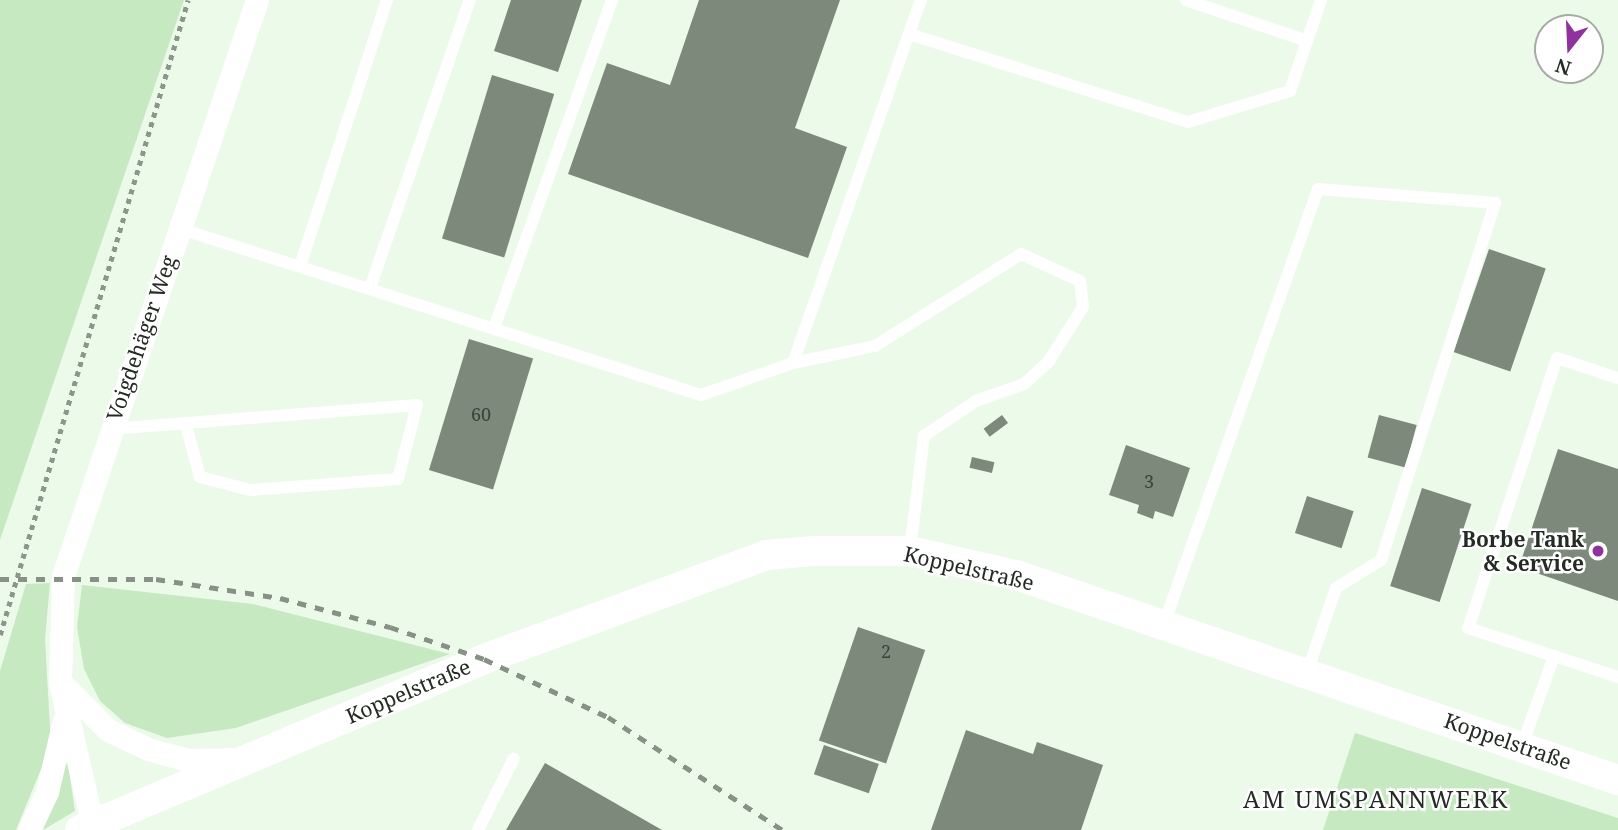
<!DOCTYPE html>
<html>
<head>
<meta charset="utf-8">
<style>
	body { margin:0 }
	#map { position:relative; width:1618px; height:830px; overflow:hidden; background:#ecfaea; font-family:"Noto Serif",serif }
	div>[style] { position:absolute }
	.green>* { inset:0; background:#c6e9c2 }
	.building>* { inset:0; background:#7c897b; transform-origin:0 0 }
	.path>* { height:4.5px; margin-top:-2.25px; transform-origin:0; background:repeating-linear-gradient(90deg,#8c978b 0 5px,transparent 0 10px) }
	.service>* { height:12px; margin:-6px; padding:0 6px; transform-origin:6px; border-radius:6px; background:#fff }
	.minor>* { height:23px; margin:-11.5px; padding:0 11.5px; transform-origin:11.5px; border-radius:11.5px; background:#fff }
	.tertiary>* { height:30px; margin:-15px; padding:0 15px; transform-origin:15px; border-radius:15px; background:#fff }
	.rail>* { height:5px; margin-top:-2.5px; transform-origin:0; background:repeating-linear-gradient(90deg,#879186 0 9px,transparent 0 18px) }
	.dots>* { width:19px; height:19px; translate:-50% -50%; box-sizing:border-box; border:4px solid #fff; border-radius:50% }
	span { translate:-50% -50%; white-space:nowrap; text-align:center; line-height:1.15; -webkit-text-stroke:5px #fff; paint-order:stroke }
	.number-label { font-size:18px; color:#3a423a }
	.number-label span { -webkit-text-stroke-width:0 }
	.street-label { font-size:21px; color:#242a24 }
	.poi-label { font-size:21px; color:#242a24; font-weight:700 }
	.right { translate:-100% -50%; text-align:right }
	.quarter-label { font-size:24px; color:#242a24; letter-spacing:2px }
	.north { position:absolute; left:1534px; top:14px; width:70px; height:70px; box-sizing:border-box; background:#fff; border:2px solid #a7aaa7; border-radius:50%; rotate:198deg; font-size:19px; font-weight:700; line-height:28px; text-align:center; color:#242a24 }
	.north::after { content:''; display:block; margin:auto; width:24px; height:32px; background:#8f329d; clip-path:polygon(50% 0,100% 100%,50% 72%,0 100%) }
</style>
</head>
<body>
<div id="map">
	<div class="green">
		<i style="clip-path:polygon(0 0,184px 0,0 540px)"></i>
		<i style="clip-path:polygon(50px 583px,45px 639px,51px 745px,16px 830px,0 830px,0 671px,26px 584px)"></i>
		<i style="clip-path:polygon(82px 585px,253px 604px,450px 654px,236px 728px,167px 738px,125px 723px,100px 701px,84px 669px,77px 627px)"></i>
		<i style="clip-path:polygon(1355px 733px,1618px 818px,1618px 830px,1323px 830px)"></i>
		<i style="clip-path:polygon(63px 763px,68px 764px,75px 811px,43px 830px)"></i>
	</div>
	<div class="building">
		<i style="clip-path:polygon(511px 0,582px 0,558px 72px,494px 51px)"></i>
		<i style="clip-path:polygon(699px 0,840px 0,795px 128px,847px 147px,808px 258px,568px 174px,607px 63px,670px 85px)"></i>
		<i style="left:492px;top:75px;width:65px;height:171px;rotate:17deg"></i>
		<i style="left:1489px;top:249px;width:60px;height:109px;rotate:19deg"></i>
		<i style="left:469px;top:339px;width:67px;height:137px;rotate:17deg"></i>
		<i style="left:1002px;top:415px;width:10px;height:23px;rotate:53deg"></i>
		<i style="left:1379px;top:415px;width:39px;height:44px;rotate:15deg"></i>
		<i style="clip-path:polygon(1126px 445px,1190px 468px,1173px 517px,1155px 511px,1153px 519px,1137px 513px,1139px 505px,1109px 495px)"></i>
		<i style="clip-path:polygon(1558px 449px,1618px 469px,1618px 601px,1519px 567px)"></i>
		<i style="left:972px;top:457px;width:23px;height:11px;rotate:13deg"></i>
		<i style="left:1422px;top:488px;width:52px;height:103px;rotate:18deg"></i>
		<i style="left:1307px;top:496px;width:49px;height:39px;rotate:18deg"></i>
		<i style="left:858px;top:627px;width:71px;height:120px;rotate:19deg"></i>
		<i style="clip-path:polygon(966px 730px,1033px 754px,1037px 742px,1103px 765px,1081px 830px,931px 830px)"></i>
		<i style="left:824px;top:745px;width:58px;height:31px;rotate:19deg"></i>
		<i style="clip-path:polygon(545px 763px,662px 830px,506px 830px)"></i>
	</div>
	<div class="path">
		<i style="left:0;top:635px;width:662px;rotate:-73.51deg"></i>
	</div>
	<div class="service">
		<i style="left:1186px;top:0;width:128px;rotate:18.7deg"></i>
		<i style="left:909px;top:34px;width:293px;rotate:17.5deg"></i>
		<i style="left:1188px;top:122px;width:107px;rotate:-16.9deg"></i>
		<i style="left:1290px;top:91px;width:96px;rotate:-71.2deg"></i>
		<i style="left:178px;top:228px;width:549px;rotate:17.71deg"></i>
		<i style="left:701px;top:395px;width:97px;rotate:-19.2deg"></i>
		<i style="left:793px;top:363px;width:385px;rotate:-70.6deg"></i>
		<i style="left:300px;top:266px;width:280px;rotate:-71.9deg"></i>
		<i style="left:370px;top:288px;width:305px;rotate:-70.9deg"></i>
		<i style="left:494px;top:328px;width:349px;rotate:-70.2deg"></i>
		<i style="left:793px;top:363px;width:84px;rotate:-11.7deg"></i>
		<i style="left:875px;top:346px;width:173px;rotate:-32.2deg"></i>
		<i style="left:1021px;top:254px;width:65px;rotate:24.6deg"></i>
		<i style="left:1080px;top:281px;width:26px;rotate:83deg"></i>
		<i style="left:1083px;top:307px;width:64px;rotate:122.2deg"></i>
		<i style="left:1049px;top:361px;width:34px;rotate:137deg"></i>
		<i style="left:1024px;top:384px;width:51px;rotate:160.5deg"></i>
		<i style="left:976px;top:401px;width:63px;rotate:146.1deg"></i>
		<i style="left:924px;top:436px;width:115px;rotate:97deg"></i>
		<i style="left:1618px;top:378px;width:64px;rotate:-161.8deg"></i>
		<i style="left:1557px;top:358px;width:284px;rotate:108.2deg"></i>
		<i style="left:1468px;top:628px;width:158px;rotate:18.1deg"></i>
		<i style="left:111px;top:429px;width:307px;rotate:-4.5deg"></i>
		<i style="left:417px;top:405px;width:76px;rotate:104.4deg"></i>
		<i style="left:398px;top:479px;width:148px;rotate:175.7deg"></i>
		<i style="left:250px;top:490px;width:52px;rotate:-165.4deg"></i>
		<i style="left:200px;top:477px;width:54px;rotate:-105.1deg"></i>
		<i style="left:1164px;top:624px;width:461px;rotate:-70.5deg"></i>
		<i style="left:1318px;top:189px;width:178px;rotate:4.5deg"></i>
		<i style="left:1495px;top:203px;width:375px;rotate:107.7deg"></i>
		<i style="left:1381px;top:560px;width:53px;rotate:148.1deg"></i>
		<i style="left:1336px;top:588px;width:89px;rotate:109deg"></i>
		<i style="left:1522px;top:746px;width:96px;rotate:-70.4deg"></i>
		<i style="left:478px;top:830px;width:80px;rotate:-63.4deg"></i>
	</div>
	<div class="minor">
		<i style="left:60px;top:682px;width:68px;rotate:45deg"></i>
		<i style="left:108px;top:730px;width:44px;rotate:25.4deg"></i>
		<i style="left:148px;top:749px;width:41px;rotate:15.4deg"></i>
		<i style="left:188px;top:760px;width:51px;rotate:-1.1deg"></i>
		<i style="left:92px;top:822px;width:144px;rotate:-102.9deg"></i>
		<i style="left:60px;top:682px;width:106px;rotate:-88.4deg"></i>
		<i style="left:63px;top:576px;width:608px;rotate:-71.39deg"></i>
		<i style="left:29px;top:830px;width:42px;rotate:-64.7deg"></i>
		<i style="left:47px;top:792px;width:74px;rotate:-76.7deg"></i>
	</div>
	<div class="tertiary">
		<i style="left:80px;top:830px;width:439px;rotate:-22.9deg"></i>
		<i style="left:484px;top:659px;width:301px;rotate:-20.2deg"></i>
		<i style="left:766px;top:555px;width:47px;rotate:-4.9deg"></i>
		<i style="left:813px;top:551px;width:97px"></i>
		<i style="left:910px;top:551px;width:109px;rotate:12.8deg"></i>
		<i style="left:1016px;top:575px;width:636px;rotate:18.81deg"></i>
	</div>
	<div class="rail">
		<i style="left:0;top:579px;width:156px"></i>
		<i style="left:156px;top:579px;width:125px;rotate:8.7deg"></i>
		<i style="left:280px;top:598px;width:114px;rotate:14.8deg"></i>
		<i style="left:390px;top:627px;width:99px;rotate:18.8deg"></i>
		<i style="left:484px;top:659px;width:137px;rotate:25.1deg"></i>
		<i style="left:608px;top:717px;width:208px;rotate:32.9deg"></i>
	</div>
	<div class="dots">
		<i style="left:1598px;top:551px;background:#8f329d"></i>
	</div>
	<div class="number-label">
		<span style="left:481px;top:414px">60</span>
		<span style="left:1149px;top:481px">3</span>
		<span style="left:886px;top:651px">2</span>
	</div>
	<div class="street-label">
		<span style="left:141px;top:338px;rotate:-71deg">Voigdehäger Weg</span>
		<span style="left:969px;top:568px;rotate:13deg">Koppelstraße</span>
		<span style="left:408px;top:691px;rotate:-23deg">Koppelstraße</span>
		<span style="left:1508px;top:741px;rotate:19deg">Koppelstraße</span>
	</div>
	<div class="poi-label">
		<span class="right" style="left:1584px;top:551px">Borbe Tank<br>&amp; Service</span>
	</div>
	<div class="quarter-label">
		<span style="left:1376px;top:799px">AM UMSPANNWERK</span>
	</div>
	<div class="north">N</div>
</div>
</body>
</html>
